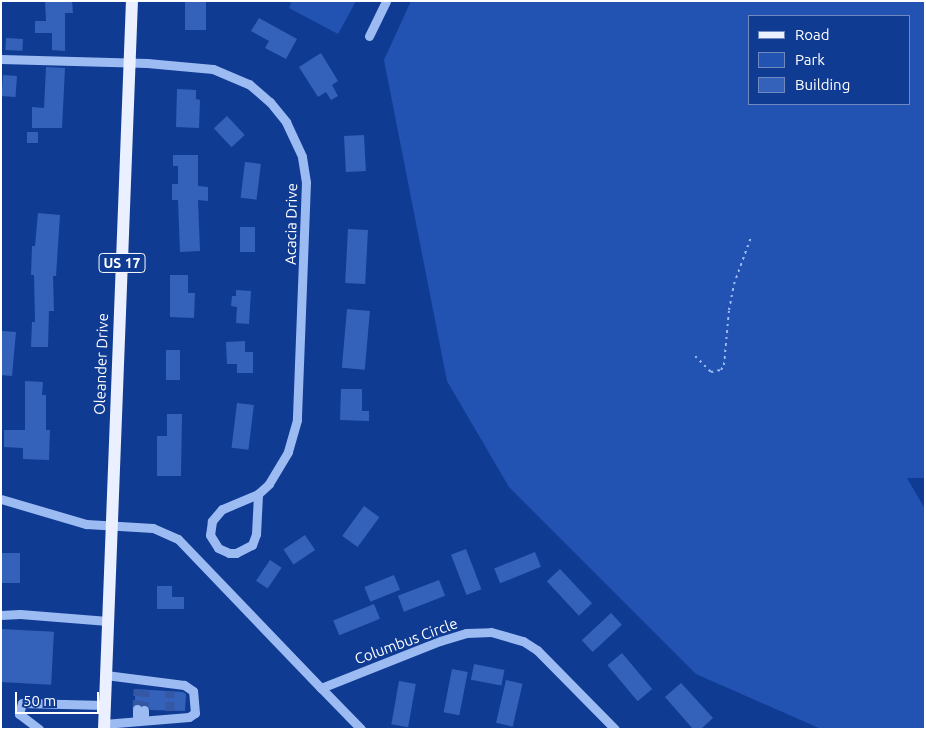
<!DOCTYPE html>
<html>
<head>
<meta charset="utf-8">
<style>
	body { margin:0 }
	#map { position:relative; width:926px; height:730px; overflow:hidden; background:#103b93; font-family:Ubuntu,sans-serif }
	div>[style] { position:absolute }
	.green>* { inset:0; background:#2253b3 }
	.building>* { inset:0; background:#3462bb; transform-origin:0 0 }
	.minor-tunnel>* { height:9px; margin-top:-4.5px; transform-origin:0; background:repeating-linear-gradient(90deg,#3458a3 0 9px,transparent 0 13.5px) }
	.path>* { height:2px; margin-top:-1px; transform-origin:0; background:repeating-linear-gradient(90deg,#9dbbf3 0 2.5px,transparent 0 6.5px) }
	.minor>* { height:9px; margin:-4.5px; padding:0 4.5px; transform-origin:4.5px; border-radius:4.5px; background:#9dbbf3 }
	.major>* { height:12px; margin:-6px; padding:0 6px; transform-origin:6px; border-radius:6px; background:#eaf0ff }
	span { translate:-50% -50%; white-space:nowrap; text-align:center; line-height:1.15; -webkit-text-stroke:4.5px #103b93; paint-order:stroke }
	.shield-label span { padding:1px 4px; background:#103b93; border:1px solid; border-radius:4px; -webkit-text-stroke-width:0 }
	.shield-label { font-size:14px; color:#fff; font-weight:700 }
	.street-label { font-size:15px; color:#fff }
	.frame { position:absolute; inset:0; border:2px solid #fff; pointer-events:none }
	.legend { position:absolute; left:748px; top:15px; width:162px; height:90px; box-sizing:border-box; background:#103b93; border:1px solid #7089be; margin:0; padding:6px 9px; list-style:none; font-size:15px; color:#fff }
	.legend li { display:flex; align-items:center; gap:10px; height:25px }
	.legend b { width:25px; border:1px solid #7089be }
	.scale { position:absolute; left:15px; top:692px; width:84px; height:22px; box-sizing:border-box; border:2px solid #fff; border-top:0; padding-left:6px; font-size:15px; line-height:18px; white-space:nowrap; color:#fff; -webkit-text-stroke:4px #103b93; paint-order:stroke }
</style>
</head>
<body>
<div id="map">
	<div class="green">
		<i style="clip-path:polygon(288px 1px,356px 1px,338px 34px,289px 8px,291px 3px)"></i>
		<i style="clip-path:polygon(evenodd,411px 1px,925px 1px,925px 478px,907px 478px,925px 509px,925px 729px,821px 729px,696px 674px,509px 487px,447px 381px,384px 60px,411px 1px,910px 16px,910px 104px,750px 104px,750px 16px,910px 16px)"></i>
	</div>
	<div class="building">
		<i style="clip-path:polygon(45px 1px,72px 1px,73px 13px,65px 13px,65px 51px,52px 50px,52px 33px,35px 33px,35px 21px,46px 21px)"></i>
		<i style="left:185px;top:1px;width:21px;height:29px"></i>
		<i style="clip-path:polygon(259px 18px,297px 39px,286px 59px,265px 48px,269px 41px,251px 31px)"></i>
		<i style="left:6px;top:38px;width:17px;height:12px;rotate:3deg"></i>
		<i style="clip-path:polygon(321px 53px,338px 81px,332px 85px,338px 96px,331px 100px,326px 92px,318px 97px,299px 67px)"></i>
		<i style="clip-path:polygon(46px 67px,65px 68px,62px 128px,32px 128px,32px 107px,44px 108px)"></i>
		<i style="left:3px;top:75px;width:14px;height:21px;rotate:4deg"></i>
		<i style="clip-path:polygon(177px 89px,196px 90px,196px 99px,200px 100px,199px 128px,176px 127px)"></i>
		<i style="left:227px;top:116px;width:26px;height:18px;rotate:47deg"></i>
		<i style="left:27px;top:132px;width:11px;height:11px"></i>
		<i style="left:364px;top:135px;width:36px;height:20px;rotate:87deg"></i>
		<i style="clip-path:polygon(173px 155px,198px 155px,198px 186px,208px 187px,208px 201px,198px 200px,200px 251px,180px 252px,178px 200px,172px 200px,172px 184px,178px 184px,178px 166px,173px 166px)"></i>
		<i style="left:245px;top:162px;width:16px;height:36px;rotate:7deg"></i>
		<i style="clip-path:polygon(38px 213px,60px 215px,56px 276px,53px 276px,54px 311px,49px 311px,48px 347px,31px 347px,32px 322px,35px 322px,34px 275px,31px 275px,32px 246px,35px 246px)"></i>
		<i style="left:240px;top:227px;width:15px;height:25px"></i>
		<i style="left:348px;top:229px;width:20px;height:54px;rotate:3deg"></i>
		<i style="clip-path:polygon(170px 275px,188px 275px,188px 293px,195px 293px,194px 318px,170px 317px)"></i>
		<i style="clip-path:polygon(236px 290px,251px 291px,249px 324px,236px 323px,237px 307px,231px 306px,232px 296px,236px 296px)"></i>
		<i style="left:347px;top:309px;width:23px;height:59px;rotate:5deg"></i>
		<i style="clip-path:polygon(2px 331px,16px 332px,12px 376px,1px 375px)"></i>
		<i style="clip-path:polygon(245px 341px,245px 352px,253px 352px,253px 373px,237px 373px,237px 364px,227px 364px,226px 342px)"></i>
		<i style="left:166px;top:350px;width:14px;height:30px"></i>
		<i style="clip-path:polygon(25px 381px,43px 382px,42px 395px,46px 395px,46px 430px,50px 430px,49px 460px,23px 459px,23px 448px,4px 447px,4px 430px,25px 430px)"></i>
		<i style="clip-path:polygon(341px 389px,362px 389px,362px 411px,369px 411px,369px 421px,340px 420px)"></i>
		<i style="left:237px;top:403px;width:17px;height:45px;rotate:7deg"></i>
		<i style="clip-path:polygon(167px 414px,182px 414px,181px 476px,157px 476px,157px 436px,167px 436px)"></i>
		<i style="left:364px;top:506px;width:19px;height:37px;rotate:36deg"></i>
		<i style="left:305px;top:535px;width:18px;height:26px;rotate:56deg"></i>
		<i style="left:466px;top:549px;width:43px;height:16px;rotate:69deg"></i>
		<i style="left:535px;top:552px;width:16px;height:44px;rotate:68deg"></i>
		<i style="left:1px;top:553px;width:19px;height:30px"></i>
		<i style="left:270px;top:560px;width:14px;height:25px;rotate:34deg"></i>
		<i style="left:560px;top:569px;width:47px;height:18px;rotate:47deg"></i>
		<i style="left:394px;top:575px;width:16px;height:32px;rotate:68deg"></i>
		<i style="left:439px;top:580px;width:17px;height:44px;rotate:69deg"></i>
		<i style="clip-path:polygon(157px 586px,172px 586px,172px 597px,184px 597px,184px 609px,157px 609px)"></i>
		<i style="left:374px;top:604px;width:16px;height:44px;rotate:68deg"></i>
		<i style="left:611px;top:613px;width:16px;height:40px;rotate:47deg"></i>
		<i style="left:1px;top:629px;width:53px;height:53px;rotate:3deg"></i>
		<i style="left:622px;top:653px;width:47px;height:19px;rotate:50deg"></i>
		<i style="left:474px;top:664px;width:31px;height:16px;rotate:11deg"></i>
		<i style="left:452px;top:669px;width:16px;height:44px;rotate:11deg"></i>
		<i style="left:506px;top:680px;width:17px;height:44px;rotate:13deg"></i>
		<i style="left:399px;top:681px;width:17px;height:44px;rotate:10deg"></i>
		<i style="clip-path:polygon(681px 683px,713px 718px,701px 729px,693px 729px,665px 697px)"></i>
		<i style="clip-path:polygon(135px 689px,183px 692px,186px 694px,185px 711px,150px 710px,147px 704px,135px 703px)"></i>
	</div>
	<div class="minor-tunnel">
		<i style="left:137px;top:709px;width:20px;rotate:-87deg"></i>
		<i style="left:144px;top:710px;width:20px;rotate:-87deg"></i>
		<i style="left:170px;top:711px;width:20px;rotate:-90deg"></i>
	</div>
	<div class="path">
		<i style="left:695px;top:356px;width:23px;rotate:45deg"></i>
		<i style="left:711px;top:372px;width:10px;rotate:-11deg"></i>
		<i style="left:721px;top:370px;width:6px;rotate:-59deg"></i>
		<i style="left:724px;top:365px;width:55px;rotate:-84.8deg"></i>
		<i style="left:729px;top:310px;width:26px;rotate:-79deg"></i>
		<i style="left:734px;top:284px;width:50px;rotate:-70.1deg"></i>
	</div>
	<div class="minor">
		<i style="left:369px;top:36px;width:39px;rotate:-64deg"></i>
		<i style="left:1px;top:59px;width:146px;rotate:1.6deg"></i>
		<i style="left:147px;top:63px;width:66px;rotate:5.2deg"></i>
		<i style="left:213px;top:69px;width:39px;rotate:23deg"></i>
		<i style="left:249px;top:84px;width:28px;rotate:41deg"></i>
		<i style="left:270px;top:102px;width:26px;rotate:51deg"></i>
		<i style="left:286px;top:122px;width:38px;rotate:65deg"></i>
		<i style="left:302px;top:157px;width:25px;rotate:81deg"></i>
		<i style="left:306px;top:182px;width:238px;rotate:92.2deg"></i>
		<i style="left:297px;top:420px;width:33px;rotate:106deg"></i>
		<i style="left:288px;top:452px;width:37px;rotate:121deg"></i>
		<i style="left:269px;top:484px;width:15px;rotate:138deg"></i>
		<i style="left:258px;top:494px;width:39px;rotate:157deg"></i>
		<i style="left:222px;top:509px;width:16px;rotate:130deg"></i>
		<i style="left:212px;top:521px;width:14px;rotate:98deg"></i>
		<i style="left:210px;top:535px;width:15px;rotate:58deg"></i>
		<i style="left:218px;top:548px;width:12px;rotate:24deg"></i>
		<i style="left:229px;top:553px;width:7px"></i>
		<i style="left:236px;top:553px;width:18px;rotate:-27deg"></i>
		<i style="left:252px;top:545px;width:12px;rotate:-70deg"></i>
		<i style="left:256px;top:534px;width:40px;rotate:-87.1deg"></i>
		<i style="left:1px;top:499px;width:89px;rotate:16.4deg"></i>
		<i style="left:86px;top:524px;width:67px;rotate:3.4deg"></i>
		<i style="left:153px;top:528px;width:27px;rotate:24deg"></i>
		<i style="left:178px;top:539px;width:207px;rotate:46.2deg"></i>
		<i style="left:1px;top:615px;width:19px;rotate:-3deg"></i>
		<i style="left:20px;top:614px;width:88px;rotate:4.5deg"></i>
		<i style="left:144px;top:710px;width:10px;rotate:90deg"></i>
		<i style="left:137px;top:721px;width:12px;rotate:-90deg"></i>
		<i style="left:104px;top:724px;width:85px;rotate:-4.7deg"></i>
		<i style="left:189px;top:717px;width:7px;rotate:-34deg"></i>
		<i style="left:195px;top:713px;width:22px;rotate:-95deg"></i>
		<i style="left:193px;top:691px;width:11px;rotate:-146deg"></i>
		<i style="left:184px;top:685px;width:79px;rotate:-172.7deg"></i>
		<i style="left:39px;top:729px;width:25px;rotate:-143deg"></i>
		<i style="left:19px;top:714px;width:11px;rotate:-75deg"></i>
		<i style="left:22px;top:703px;width:83px;rotate:1.4deg"></i>
		<i style="left:361px;top:729px;width:57px;rotate:-134.3deg"></i>
		<i style="left:321px;top:688px;width:128px;rotate:-21.6deg"></i>
		<i style="left:440px;top:641px;width:27px;rotate:-17deg"></i>
		<i style="left:466px;top:633px;width:25px;rotate:-2deg"></i>
		<i style="left:491px;top:632px;width:33px;rotate:16deg"></i>
		<i style="left:523px;top:641px;width:17px;rotate:33deg"></i>
		<i style="left:537px;top:650px;width:111px;rotate:45.4deg"></i>
	</div>
	<div class="major">
		<i style="left:104px;top:729px;width:729px;rotate:-87.8deg"></i>
	</div>
	<div class="shield-label">
		<span style="left:122px;top:263px">US 17</span>
	</div>
	<div class="street-label">
		<span style="left:291px;top:224px;rotate:-89deg">Acacia Drive</span>
		<span style="left:101px;top:364px;rotate:-88deg">Oleander Drive</span>
		<span style="left:406px;top:641px;rotate:-20deg">Columbus Circle</span>
	</div>
	<div class="frame"></div>
	<ul class="legend">
	<li><b style="height:6px;background:#eaf0ff"></b>Road</li>
	<li><b style="height:14px;background:#2253b3"></b>Park</li>
	<li><b style="height:14px;background:#3462bb"></b>Building</li>
	</ul>
	<div class="scale">50 m</div>
</div>
</body>
</html>
